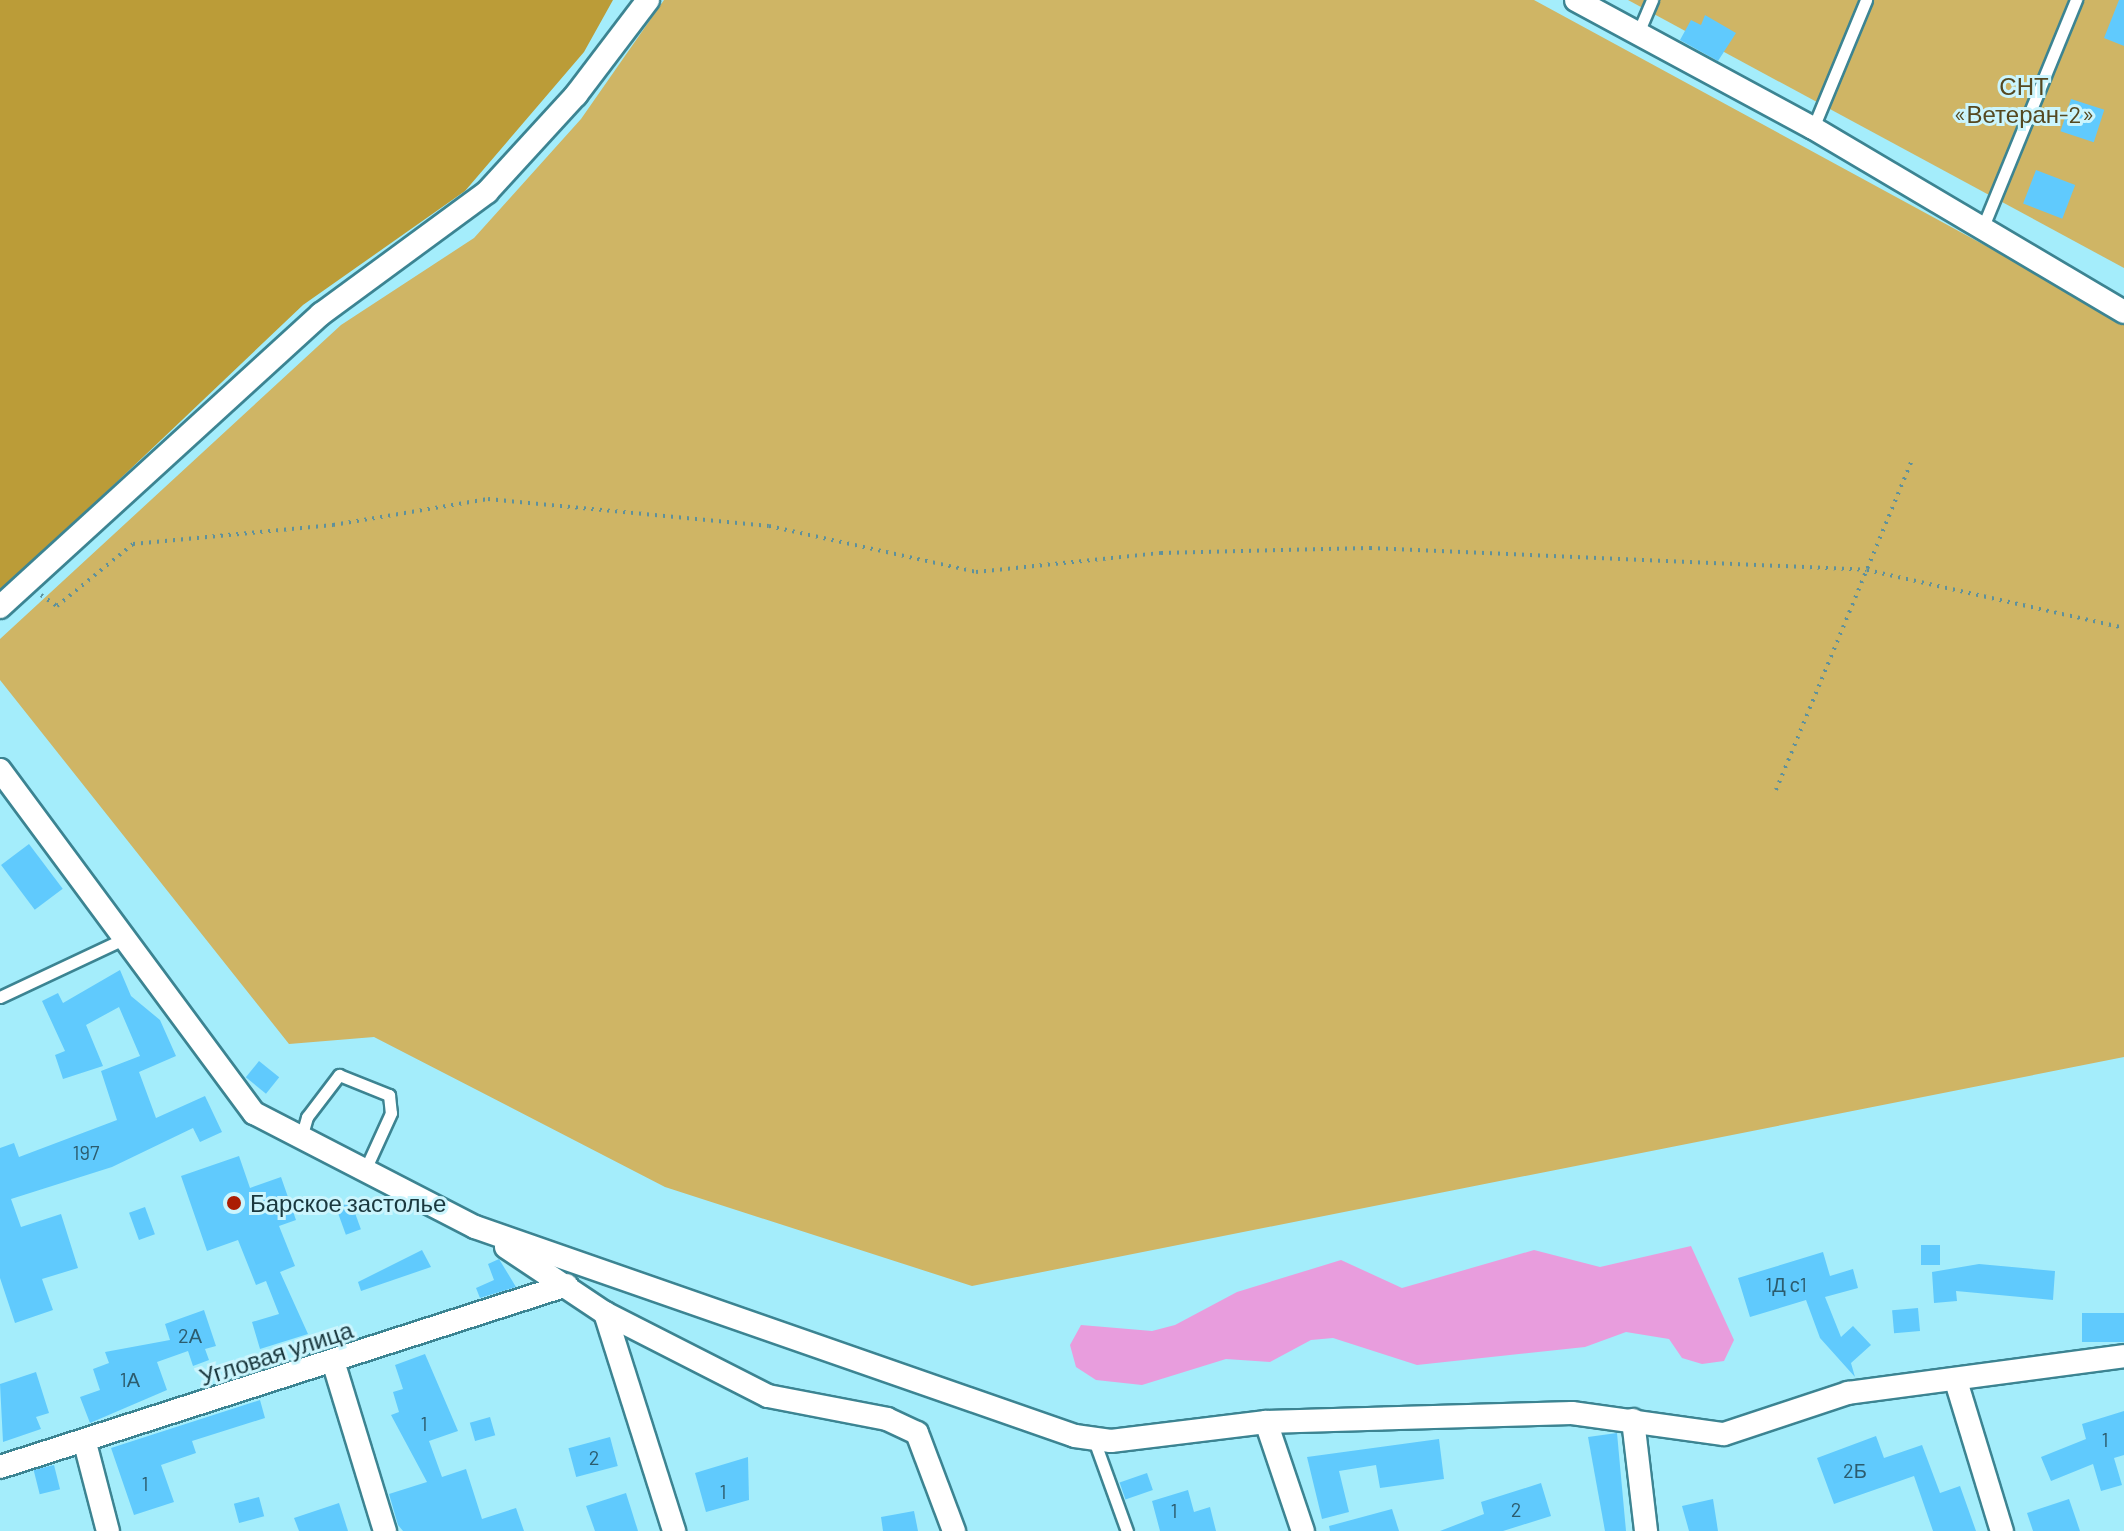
<!DOCTYPE html>
<html>
<head>
<meta charset="utf-8">
<style>
	body { margin:0 }
	#map { position:relative; width:2124px; height:1531px; overflow:hidden; background:#a4edfb; font-family:Barlow,sans-serif }
	div>[style] { position:absolute }
	.green>* { inset:0; background:#cfb565 }
	.forest>* { inset:0; background:#bb9c38 }
	.water>* { inset:0; background:#e89ddd }
	.building>* { inset:0; background:#60cafd; transform-origin:0 0 }
	.path>* { height:4px; margin-top:-2px; transform-origin:0; background:repeating-linear-gradient(90deg,#5e919b 0 2px,transparent 0 8px) }
	.roads { filter:drop-shadow(2px 0 #3c8492) drop-shadow(-2px 0 #3c8492) drop-shadow(0 2px #3c8492) drop-shadow(0 -2px #3c8492) }
	.lane>* { height:11px; margin:-5.5px; padding:0 5.5px; transform-origin:5.5px; border-radius:5.5px; background:#fff }
	.street>* { height:22px; margin:-11px; padding:0 11px; transform-origin:11px; border-radius:11px; background:#fff }
	.dots>* { width:22px; height:22px; translate:-50% -50%; box-sizing:border-box; border:4px solid #cbf5fd; border-radius:50% }
	span { translate:-50% -50%; white-space:nowrap; text-align:center; line-height:1.15; -webkit-text-stroke:6px #cbf5fd; paint-order:stroke }
	.number-label { font-size:20px; color:#2c5c6e }
	.number-label span { -webkit-text-stroke-width:0 }
	.park-label { font-size:24px; color:#554820 }
	.poi-label { font-size:24px; color:#1a383e }
	.left { translate:0 -50%; text-align:left }
	.street-label { font-size:24px; color:#1a383e }
</style>
</head>
<body>
<div id="map">
	<div class="green">
		<i style="clip-path:polygon(664px 0,1534px 0,2124px 321px,2124px 1057px,972px 1286px,665px 1187px,374px 1037px,289px 1044px,0 680px,0 639px,341px 325px,474px 238px,581px 119px)"></i>
		<i style="clip-path:polygon(1628px 0,2124px 0,2124px 268px)"></i>
	</div>
	<div class="forest">
		<i style="clip-path:polygon(0 0,613px 0,584px 52px,465px 191px,303px 305px,0 593px)"></i>
	</div>
	<div class="water">
		<i style="clip-path:polygon(1691px 1246px,1734px 1340px,1724px 1361px,1702px 1364px,1682px 1358px,1669px 1339px,1626px 1332px,1585px 1347px,1417px 1365px,1333px 1338px,1311px 1340px,1270px 1362px,1226px 1359px,1142px 1385px,1096px 1380px,1076px 1367px,1070px 1345px,1081px 1325px,1152px 1331px,1175px 1325px,1237px 1292px,1341px 1260px,1402px 1288px,1534px 1250px,1600px 1267px)"></i>
	</div>
	<div class="building">
		<i style="clip-path:polygon(2119px 0,2124px 0,2124px 46px,2104px 38px)"></i>
		<i style="clip-path:polygon(1705px 15px,1736px 33px,1718px 61px,1680px 40px,1691px 20px,1701px 25px)"></i>
		<i style="left:2071px;top:99px;width:35px;height:34px;rotate:18deg"></i>
		<i style="left:2036px;top:170px;width:42px;height:36px;rotate:21deg"></i>
		<i style="left:29px;top:844px;width:56px;height:35px;rotate:53deg"></i>
		<i style="clip-path:polygon(120px 970px,131px 996px,160px 1020px,176px 1056px,139px 1072px,156px 1118px,205px 1096px,222px 1132px,200px 1142px,193px 1128px,112px 1167px,11px 1199px,21px 1227px,61px 1214px,78px 1268px,42px 1279px,53px 1310px,15px 1323px,0 1278px,0 1148px,14px 1143px,19px 1157px,117px 1120px,101px 1071px,140px 1056px,119px 1007px,86px 1025px,103px 1066px,63px 1079px,55px 1055px,65px 1051px,42px 1001px,58px 993px,63px 1003px)"></i>
		<i style="left:259px;top:1061px;width:26px;height:21px;rotate:39deg"></i>
		<i style="clip-path:polygon(239px 1156px,250px 1188px,281px 1177px,296px 1220px,279px 1226px,295px 1266px,280px 1272px,308px 1334px,260px 1349px,252px 1322px,279px 1314px,266px 1281px,256px 1285px,238px 1240px,207px 1251px,181px 1176px)"></i>
		<i style="left:351px;top:1202px;width:29px;height:16px;rotate:70deg"></i>
		<i style="left:145px;top:1207px;width:29px;height:17px;rotate:70deg"></i>
		<i style="left:1921px;top:1245px;width:19px;height:20px"></i>
		<i style="clip-path:polygon(422px 1250px,431px 1267px,361px 1291px,358px 1282px)"></i>
		<i style="clip-path:polygon(1823px 1252px,1830px 1276px,1853px 1269px,1858px 1288px,1825px 1297px,1841px 1337px,1853px 1326px,1871px 1345px,1851px 1363px,1855px 1377px,1820px 1338px,1806px 1300px,1750px 1317px,1738px 1278px)"></i>
		<i style="clip-path:polygon(499px 1259px,516px 1287px,480px 1298px,476px 1288px,494px 1280px,488px 1264px)"></i>
		<i style="clip-path:polygon(1979px 1264px,2055px 1271px,2053px 1300px,1956px 1291px,1957px 1301px,1934px 1303px,1932px 1272px)"></i>
		<i style="left:1918px;top:1308px;width:23px;height:26px;rotate:85deg"></i>
		<i style="clip-path:polygon(204px 1310px,216px 1346px,205px 1349px,209px 1360px,193px 1366px,188px 1351px,157px 1362px,167px 1390px,90px 1423px,80px 1397px,100px 1390px,93px 1369px,109px 1363px,105px 1352px,170px 1340px,165px 1324px)"></i>
		<i style="left:2124px;top:1313px;width:29px;height:42px;rotate:90deg"></i>
		<i style="clip-path:polygon(425px 1354px,458px 1431px,429px 1441px,442px 1477px,466px 1469px,482px 1519px,516px 1508px,524px 1531px,403px 1531px,398px 1525px,389px 1494px,427px 1482px,391px 1415px,399px 1412px,393px 1392px,403px 1389px,395px 1365px)"></i>
		<i style="clip-path:polygon(36px 1372px,49px 1413px,36px 1417px,41px 1429px,3px 1442px,0 1384px)"></i>
		<i style="clip-path:polygon(260px 1400px,265px 1418px,192px 1441px,196px 1453px,161px 1465px,174px 1502px,134px 1515px,111px 1448px)"></i>
		<i style="clip-path:polygon(2124px 1411px,2124px 1455px,2114px 1458px,2122px 1485px,2101px 1491px,2093px 1464px,2051px 1481px,2041px 1457px,2086px 1439px,2082px 1424px)"></i>
		<i style="left:490px;top:1417px;width:19px;height:21px;rotate:74deg"></i>
		<i style="clip-path:polygon(1617px 1433px,1626px 1531px,1605px 1531px,1588px 1437px)"></i>
		<i style="clip-path:polygon(1876px 1436px,1884px 1458px,1922px 1445px,1940px 1493px,1960px 1486px,1976px 1531px,1933px 1531px,1914px 1476px,1834px 1504px,1817px 1458px)"></i>
		<i style="left:610px;top:1437px;width:30px;height:43px;rotate:75deg"></i>
		<i style="clip-path:polygon(1439px 1439px,1444px 1479px,1380px 1488px,1376px 1465px,1339px 1471px,1349px 1512px,1322px 1519px,1307px 1457px)"></i>
		<i style="clip-path:polygon(748px 1457px,749px 1500px,706px 1512px,695px 1473px)"></i>
		<i style="left:54px;top:1465px;width:25px;height:21px;rotate:76deg"></i>
		<i style="left:1147px;top:1473px;width:18px;height:29px;rotate:71deg"></i>
		<i style="clip-path:polygon(1541px 1483px,1551px 1516px,1503px 1531px,1440px 1531px,1484px 1514px,1481px 1502px)"></i>
		<i style="clip-path:polygon(1188px 1490px,1194px 1512px,1210px 1507px,1216px 1531px,1160px 1531px,1152px 1501px)"></i>
		<i style="clip-path:polygon(626px 1493px,638px 1531px,595px 1531px,586px 1506px)"></i>
		<i style="left:259px;top:1497px;width:20px;height:26px;rotate:75deg"></i>
		<i style="clip-path:polygon(1713px 1499px,1718px 1531px,1689px 1531px,1682px 1506px)"></i>
		<i style="clip-path:polygon(2069px 1499px,2080px 1531px,2033px 1531px,2027px 1513px)"></i>
		<i style="clip-path:polygon(339px 1503px,348px 1531px,299px 1531px,294px 1518px)"></i>
		<i style="clip-path:polygon(1392px 1509px,1399px 1531px,1330px 1531px,1329px 1526px)"></i>
		<i style="clip-path:polygon(914px 1511px,918px 1531px,883px 1531px,881px 1517px)"></i>
	</div>
	<div class="path">
		<i style="left:41px;top:595px;width:19px;rotate:35deg"></i>
		<i style="left:57px;top:606px;width:98px;rotate:-39.2deg"></i>
		<i style="left:133px;top:544px;width:201px;rotate:-5.4deg"></i>
		<i style="left:333px;top:525px;width:157px;rotate:-9.5deg"></i>
		<i style="left:488px;top:499px;width:282px;rotate:5.5deg"></i>
		<i style="left:769px;top:526px;width:212px;rotate:12.5deg"></i>
		<i style="left:976px;top:572px;width:186px;rotate:-5.9deg"></i>
		<i style="left:1161px;top:553px;width:209px;rotate:-1.4deg"></i>
		<i style="left:1370px;top:548px;width:497px;rotate:2.5deg"></i>
		<i style="left:1867px;top:570px;width:263px;rotate:12.7deg"></i>
		<i style="left:1776px;top:790px;width:359px;rotate:-67.6deg"></i>
	</div>
	<div class="roads">
		<div class="lane">
			<i style="left:1638px;top:33px;width:36px;rotate:-67deg"></i>
			<i style="left:1813px;top:128px;width:139px;rotate:-67.5deg"></i>
			<i style="left:1982px;top:229px;width:248px;rotate:-67.7deg"></i>
			<i style="left:0;top:997px;width:134px;rotate:-25.2deg"></i>
			<i style="left:301px;top:1138px;width:22px;rotate:-74deg"></i>
			<i style="left:307px;top:1117px;width:53px;rotate:-52.7deg"></i>
			<i style="left:339px;top:1075px;width:54px;rotate:21.8deg"></i>
			<i style="left:389px;top:1095px;width:18px;rotate:84deg"></i>
			<i style="left:391px;top:1113px;width:63px;rotate:114.5deg"></i>
			<i style="left:1094px;top:1440px;width:97px;rotate:70.1deg"></i>
		</div>
		<div class="street">
			<i style="left:1576px;top:0;width:269px;rotate:28.4deg"></i>
			<i style="left:1813px;top:128px;width:361px;rotate:30.6deg"></i>
			<i style="left:0;top:607px;width:435px;rotate:-42.4deg"></i>
			<i style="left:321px;top:314px;width:206px;rotate:-36.3deg"></i>
			<i style="left:487px;top:192px;width:132px;rotate:-47.5deg"></i>
			<i style="left:576px;top:95px;width:119px;rotate:-52.8deg"></i>
			<i style="left:0;top:770px;width:427px;rotate:53.5deg"></i>
			<i style="left:254px;top:1113px;width:249px;rotate:27.3deg"></i>
			<i style="left:475px;top:1227px;width:635px;rotate:19.2deg"></i>
			<i style="left:1075px;top:1436px;width:36px;rotate:8deg"></i>
			<i style="left:1111px;top:1441px;width:156px;rotate:-7deg"></i>
			<i style="left:1266px;top:1422px;width:306px;rotate:-1.7deg"></i>
			<i style="left:1572px;top:1413px;width:153px;rotate:7.9deg"></i>
			<i style="left:1724px;top:1434px;width:131px;rotate:-18.3deg"></i>
			<i style="left:1848px;top:1393px;width:278px;rotate:-7.6deg"></i>
			<i style="left:506px;top:1247px;width:119px;rotate:33.7deg"></i>
			<i style="left:605px;top:1313px;width:183px;rotate:27deg"></i>
			<i style="left:768px;top:1396px;width:121px;rotate:10.9deg"></i>
			<i style="left:887px;top:1419px;width:33px;rotate:25deg"></i>
			<i style="left:917px;top:1433px;width:105px;rotate:69.3deg"></i>
			<i style="left:605px;top:1313px;width:229px;rotate:72.4deg"></i>
			<i style="left:333px;top:1361px;width:178px;rotate:73deg"></i>
			<i style="left:1956px;top:1381px;width:157px;rotate:73deg"></i>
			<i style="left:1633px;top:1420px;width:112px;rotate:83.3deg"></i>
			<i style="left:1266px;top:1422px;width:115px;rotate:71.3deg"></i>
			<i style="left:85px;top:1443px;width:91px;rotate:75.4deg"></i>
			<i style="left:0;top:1467px;width:595px;rotate:-17.8deg"></i>
		</div>
	</div>
	<div class="dots">
		<i style="left:234px;top:1203px;background:#ab1c03"></i>
	</div>
	<div class="number-label">
		<span style="left:86px;top:1152px">197</span>
		<span style="left:1786px;top:1284px">1Д с1</span>
		<span style="left:190px;top:1335px">2А</span>
		<span style="left:130px;top:1379px">1А</span>
		<span style="left:424px;top:1423px">1</span>
		<span style="left:2105px;top:1439px">1</span>
		<span style="left:594px;top:1457px">2</span>
		<span style="left:1855px;top:1470px">2Б</span>
		<span style="left:145px;top:1483px">1</span>
		<span style="left:723px;top:1491px">1</span>
		<span style="left:1516px;top:1509px">2</span>
		<span style="left:1174px;top:1510px">1</span>
	</div>
	<div class="park-label">
		<span style="left:2024px;top:100px">СНТ<br>«Ветеран-2»</span>
	</div>
	<div class="poi-label">
		<span class="left" style="left:250px;top:1203px">Барское застолье</span>
	</div>
	<div class="street-label">
		<span style="left:276px;top:1353px;rotate:-18deg">Угловая улица</span>
	</div>
</div>
</body>
</html>
